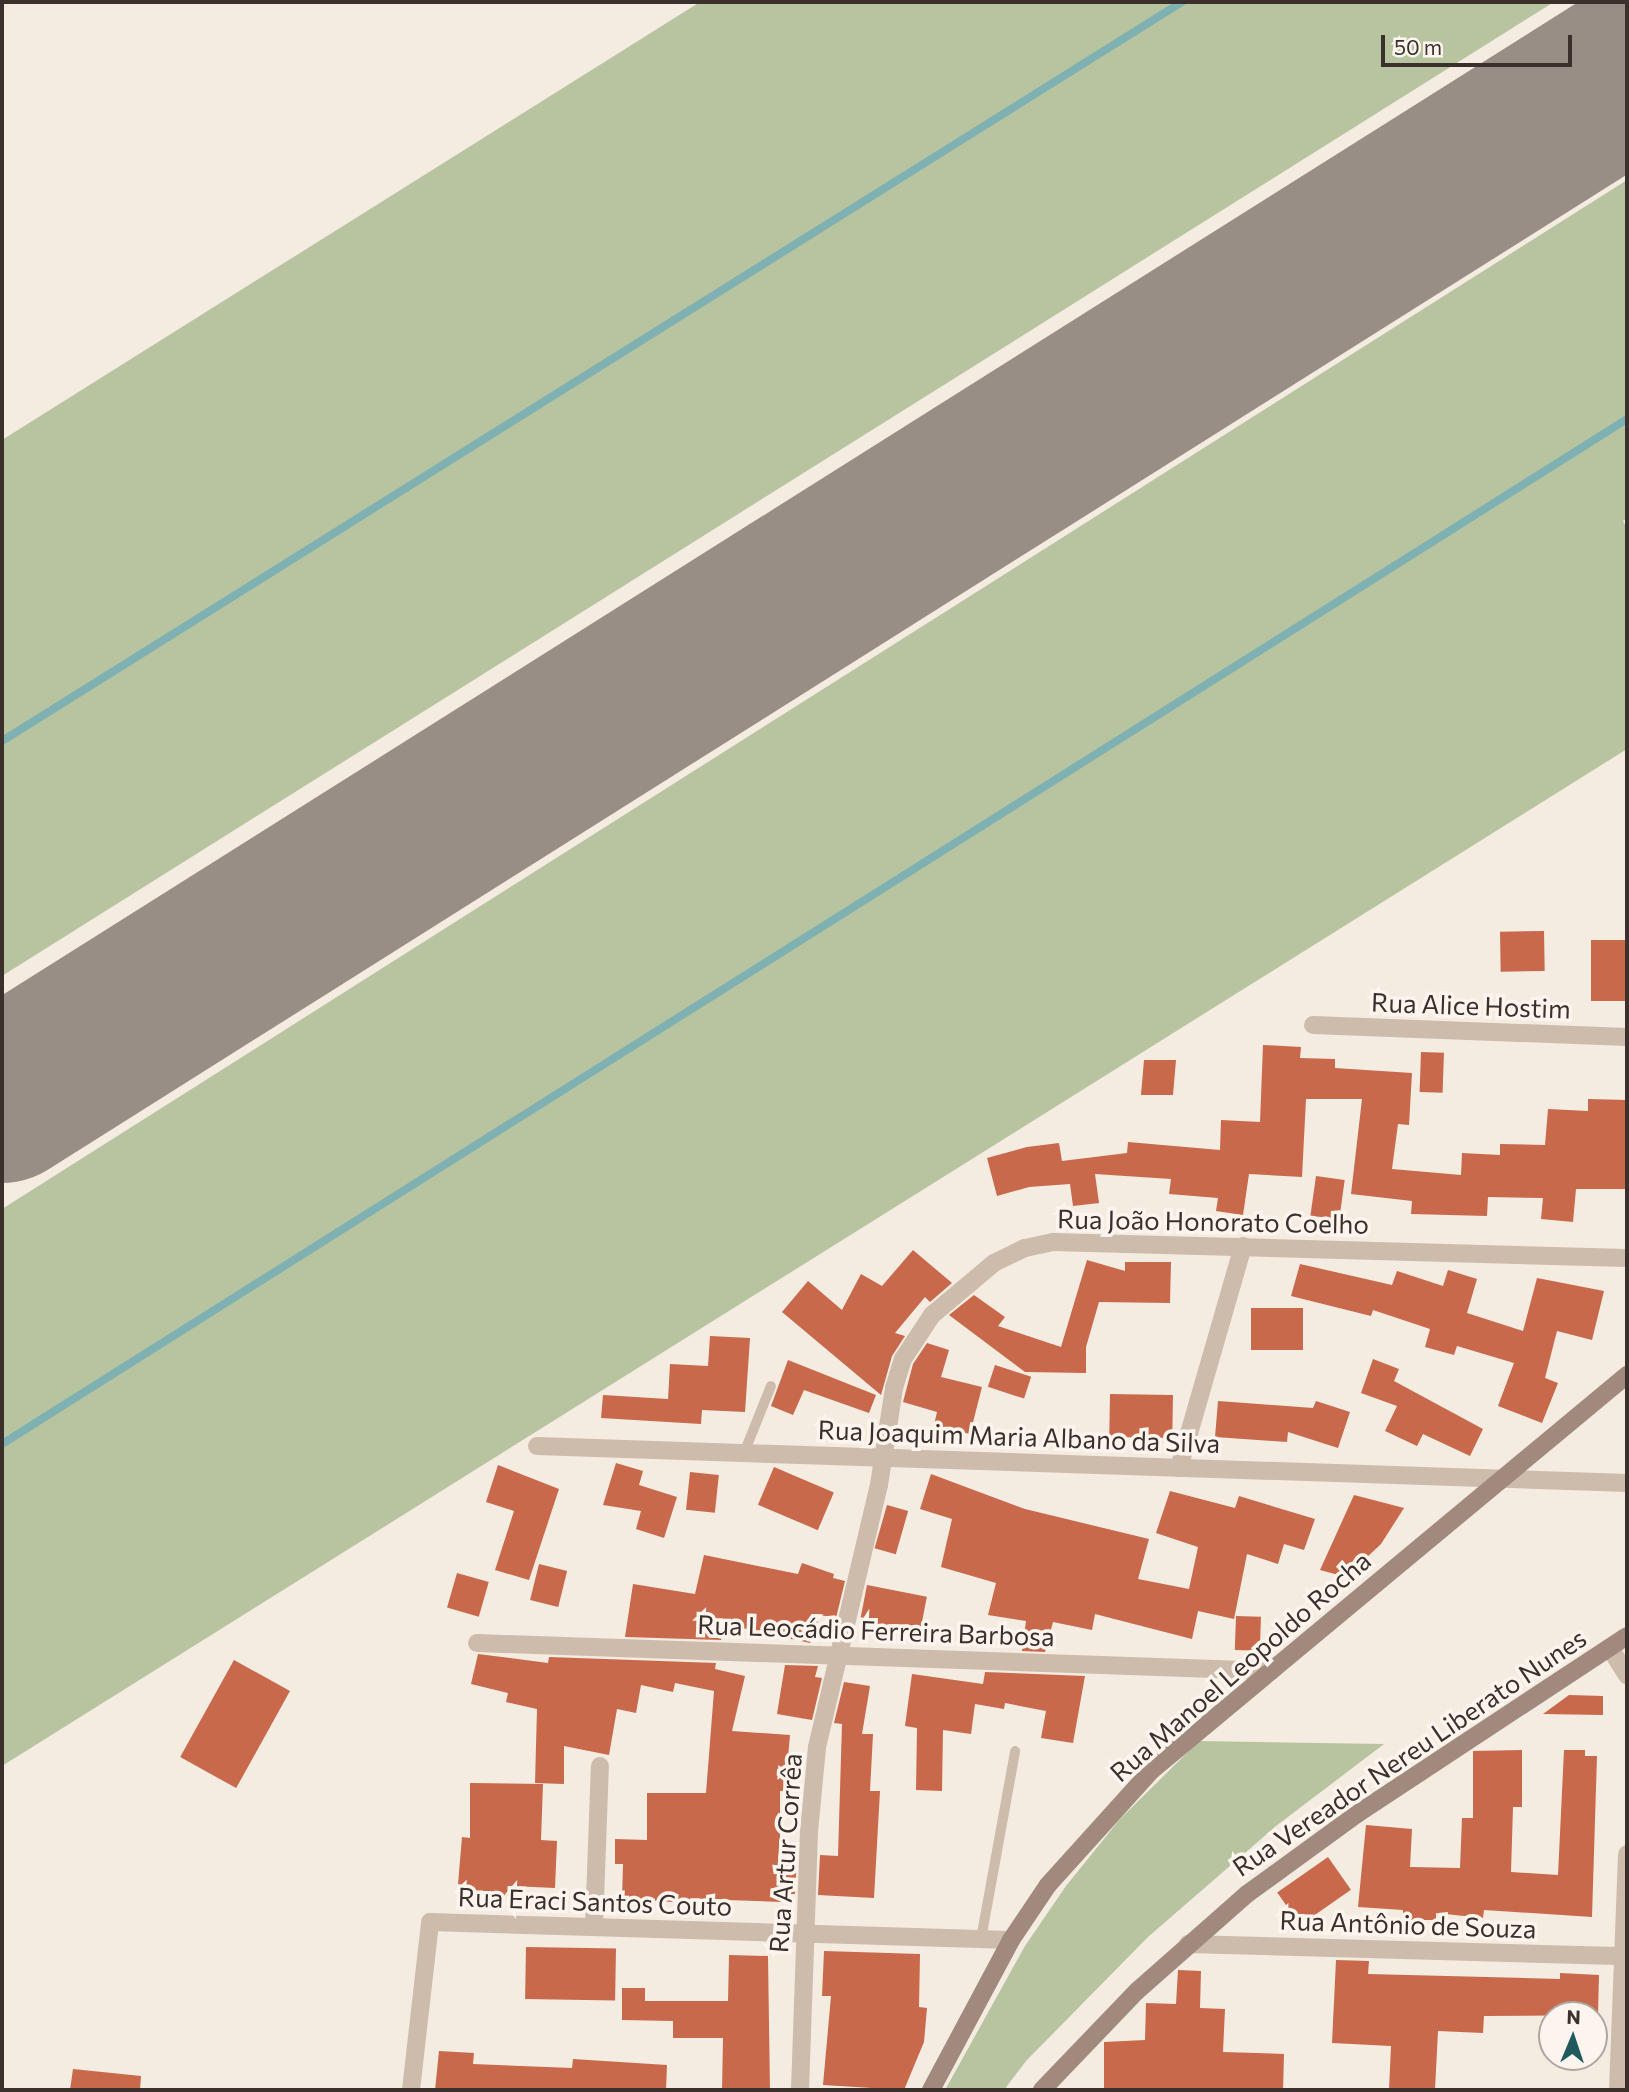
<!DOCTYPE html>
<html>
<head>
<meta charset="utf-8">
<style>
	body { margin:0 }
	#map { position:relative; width:1629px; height:2092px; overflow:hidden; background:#f4ebe1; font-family:Commissioner,sans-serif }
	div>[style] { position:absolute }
	.green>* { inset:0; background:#b8c4a0 }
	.stream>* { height:8px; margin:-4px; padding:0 4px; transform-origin:4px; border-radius:4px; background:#7fb0b2 }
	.runway>* { height:172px; margin:-86px; padding:0 86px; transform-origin:86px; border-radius:86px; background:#988e86 }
	.building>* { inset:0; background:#c8694b; transform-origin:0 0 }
	.lane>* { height:10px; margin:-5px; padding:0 5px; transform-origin:5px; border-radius:5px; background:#cdbbac }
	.street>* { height:18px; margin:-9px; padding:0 9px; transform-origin:9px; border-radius:9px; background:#cdbbac }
	.secondary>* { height:18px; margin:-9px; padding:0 9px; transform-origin:9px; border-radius:9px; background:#a18a7d }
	span { translate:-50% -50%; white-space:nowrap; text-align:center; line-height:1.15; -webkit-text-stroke:7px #fbf5ee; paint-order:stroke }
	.street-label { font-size:26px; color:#3b302b }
	.frame { position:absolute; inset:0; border:4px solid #3b302b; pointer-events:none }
	.north { position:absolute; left:1538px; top:2001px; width:70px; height:70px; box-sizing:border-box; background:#fbf5ee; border:2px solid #aea6a0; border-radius:50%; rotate:2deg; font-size:19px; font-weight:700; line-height:28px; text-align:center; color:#3b302b }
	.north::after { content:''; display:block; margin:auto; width:24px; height:32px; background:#1f5a5e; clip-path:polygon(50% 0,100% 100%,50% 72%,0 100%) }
	.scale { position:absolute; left:1381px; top:35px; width:191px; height:32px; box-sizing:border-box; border:4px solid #3b302b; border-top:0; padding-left:9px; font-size:21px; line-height:24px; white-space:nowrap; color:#3b302b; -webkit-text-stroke:5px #fbf5ee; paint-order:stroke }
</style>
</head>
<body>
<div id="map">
	<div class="green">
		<i style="clip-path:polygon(700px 2px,1554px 2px,2px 976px,2px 440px)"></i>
		<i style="clip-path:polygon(1627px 180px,1627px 518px,1623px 521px,1627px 528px,1627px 749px,2px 1766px,2px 1209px)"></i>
		<i style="clip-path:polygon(1199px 1741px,1384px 1744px,1276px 1826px,1148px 1937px,1026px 2061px,1004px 2090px,945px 2090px,1025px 1946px,1066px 1886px,1120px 1819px)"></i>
	</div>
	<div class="stream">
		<i style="left:2px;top:741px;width:1392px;rotate:-32.06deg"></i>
		<i style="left:2px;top:1444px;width:1921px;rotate:-32.24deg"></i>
	</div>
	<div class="runway">
		<i style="left:2px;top:1097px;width:1921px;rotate:-32.22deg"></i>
	</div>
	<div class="building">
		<i style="left:1544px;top:931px;width:40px;height:44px;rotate:89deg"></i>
		<i style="left:1627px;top:940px;width:61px;height:36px;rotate:90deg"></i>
		<i style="clip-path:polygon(1263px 1045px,1301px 1047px,1300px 1058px,1335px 1059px,1335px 1068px,1412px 1073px,1409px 1125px,1398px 1124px,1392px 1169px,1461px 1175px,1462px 1153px,1500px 1155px,1500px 1144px,1545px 1145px,1548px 1109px,1588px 1111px,1588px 1099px,1627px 1100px,1627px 1189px,1576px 1189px,1573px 1222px,1541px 1219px,1543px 1198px,1488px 1197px,1487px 1216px,1411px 1214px,1412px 1201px,1351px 1194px,1362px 1099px,1306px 1099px,1302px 1177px,1249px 1174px,1243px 1215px,1216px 1211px,1218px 1198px,1169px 1194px,1171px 1179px,1095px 1174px,1099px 1203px,1073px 1206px,1070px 1184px,1029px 1187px,997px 1196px,987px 1158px,1027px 1147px,1059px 1143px,1062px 1161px,1127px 1153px,1128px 1142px,1220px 1150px,1221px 1120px,1260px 1122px)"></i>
		<i style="left:1421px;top:1052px;width:23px;height:40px;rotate:2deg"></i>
		<i style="clip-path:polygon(1144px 1060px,1176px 1060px,1173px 1095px,1141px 1095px)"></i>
		<i style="left:1316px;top:1176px;width:29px;height:40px;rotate:8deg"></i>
		<i style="clip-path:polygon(913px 1250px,952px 1283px,930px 1302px,925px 1297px,895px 1333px,905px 1336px,892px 1356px,881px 1395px,782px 1312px,808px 1281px,842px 1310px,861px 1274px,882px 1286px)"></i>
		<i style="clip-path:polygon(1087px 1260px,1125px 1271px,1125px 1262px,1171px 1262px,1170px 1303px,1099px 1302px,1086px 1347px,1086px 1373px,1025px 1372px,949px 1315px,974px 1295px,1005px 1317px,998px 1326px,1061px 1347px)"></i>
		<i style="clip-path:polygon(1300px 1264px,1392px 1285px,1397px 1271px,1443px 1286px,1448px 1270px,1477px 1279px,1467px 1313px,1523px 1331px,1537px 1278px,1604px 1291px,1592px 1340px,1557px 1331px,1545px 1378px,1558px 1383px,1542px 1423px,1498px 1406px,1514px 1363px,1457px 1346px,1454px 1355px,1425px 1347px,1430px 1329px,1373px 1310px,1371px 1316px,1291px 1296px)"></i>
		<i style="left:1251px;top:1308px;width:52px;height:42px"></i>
		<i style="clip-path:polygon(710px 1336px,750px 1338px,745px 1412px,702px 1410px,701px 1424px,601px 1418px,603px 1395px,668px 1399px,670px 1364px,708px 1366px)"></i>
		<i style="clip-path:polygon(927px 1343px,949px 1350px,941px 1377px,982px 1387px,970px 1434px,934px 1425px,937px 1412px,903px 1402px,913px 1364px)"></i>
		<i style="clip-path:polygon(1373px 1359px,1399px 1369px,1394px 1381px,1483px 1429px,1470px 1456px,1423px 1434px,1417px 1446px,1385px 1431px,1397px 1406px,1361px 1393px)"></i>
		<i style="clip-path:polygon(788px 1360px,876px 1395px,869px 1413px,804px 1390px,793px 1415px,771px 1406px)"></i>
		<i style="left:995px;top:1365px;width:38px;height:23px;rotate:18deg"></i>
		<i style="left:1110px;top:1394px;width:63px;height:43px;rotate:1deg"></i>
		<i style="clip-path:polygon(1218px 1401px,1313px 1408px,1316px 1401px,1350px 1412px,1338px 1448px,1288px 1432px,1287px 1442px,1215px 1437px)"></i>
		<i style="clip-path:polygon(616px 1463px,643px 1471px,639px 1485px,677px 1497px,664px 1538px,636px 1529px,641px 1511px,603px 1505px)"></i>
		<i style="clip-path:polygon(498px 1465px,559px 1489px,529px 1580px,495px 1570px,514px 1511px,486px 1502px)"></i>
		<i style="left:774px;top:1467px;width:65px;height:41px;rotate:23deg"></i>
		<i style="left:690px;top:1472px;width:29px;height:38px;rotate:6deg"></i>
		<i style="clip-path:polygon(931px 1474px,1025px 1509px,1149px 1539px,1138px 1579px,1189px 1589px,1198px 1547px,1156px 1533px,1170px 1491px,1235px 1508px,1239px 1496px,1315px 1519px,1304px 1550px,1284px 1544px,1278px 1564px,1247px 1554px,1234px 1619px,1198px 1611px,1192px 1639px,1095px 1614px,1092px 1630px,1053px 1622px,1045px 1652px,1022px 1651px,1026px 1621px,988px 1615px,996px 1583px,941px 1567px,952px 1519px,920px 1509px)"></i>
		<i style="clip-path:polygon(1354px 1495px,1404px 1508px,1381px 1544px,1346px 1577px,1320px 1570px)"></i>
		<i style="left:887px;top:1505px;width:22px;height:45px;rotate:16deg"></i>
		<i style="clip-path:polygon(704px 1555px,798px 1574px,802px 1563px,834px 1574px,833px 1578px,845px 1581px,836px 1618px,820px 1615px,810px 1643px,724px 1624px,721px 1640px,625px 1637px,633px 1584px,695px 1594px)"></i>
		<i style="left:539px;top:1564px;width:29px;height:37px;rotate:14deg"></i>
		<i style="left:457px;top:1573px;width:33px;height:36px;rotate:16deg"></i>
		<i style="left:867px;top:1585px;width:61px;height:39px;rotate:11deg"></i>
		<i style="left:1236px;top:1616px;width:25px;height:34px;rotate:2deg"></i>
		<i style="clip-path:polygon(478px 1654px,548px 1663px,549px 1657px,716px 1663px,715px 1669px,745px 1676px,732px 1731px,790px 1735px,785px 1791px,780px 1791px,780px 1850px,797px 1854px,795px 1894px,782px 1894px,782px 1902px,698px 1899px,698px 1904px,622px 1898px,623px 1864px,615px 1864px,615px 1839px,647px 1840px,647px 1793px,706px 1793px,714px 1691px,675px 1683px,673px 1692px,641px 1685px,636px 1713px,617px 1709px,609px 1755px,564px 1746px,564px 1784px,535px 1783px,537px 1709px,506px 1702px,508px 1693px,471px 1684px)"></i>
		<i style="left:234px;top:1660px;width:64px;height:111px;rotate:29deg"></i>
		<i style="clip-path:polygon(785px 1665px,818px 1666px,815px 1677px,822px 1678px,812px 1720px,777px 1714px)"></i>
		<i style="clip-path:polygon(985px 1672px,1085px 1676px,1073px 1743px,1041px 1738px,1046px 1711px,1005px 1703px,1004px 1709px,975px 1704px,971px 1734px,943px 1730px,942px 1791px,916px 1790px,917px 1728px,905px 1726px,912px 1674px,983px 1684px)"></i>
		<i style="clip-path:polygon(844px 1682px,870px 1686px,862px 1734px,873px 1734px,870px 1791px,880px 1791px,874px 1898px,818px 1895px,820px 1855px,838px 1856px,842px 1724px,834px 1723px)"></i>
		<i style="clip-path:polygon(1569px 1695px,1603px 1696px,1603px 1715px,1543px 1714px)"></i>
		<i style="clip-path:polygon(1522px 1750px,1522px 1807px,1513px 1807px,1511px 1872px,1558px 1875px,1564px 1750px,1585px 1750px,1585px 1756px,1597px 1756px,1592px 1917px,1484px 1910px,1483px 1918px,1436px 1913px,1436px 1920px,1403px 1920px,1403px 1910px,1358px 1907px,1366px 1825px,1412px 1829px,1410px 1867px,1460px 1868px,1462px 1818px,1473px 1818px,1473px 1751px)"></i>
		<i style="clip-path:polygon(470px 1783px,543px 1784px,541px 1840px,557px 1841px,555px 1888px,511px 1886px,511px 1895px,457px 1896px,462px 1837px,470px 1838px)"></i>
		<i style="left:1328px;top:1857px;width:40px;height:62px;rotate:55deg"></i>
		<i style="left:526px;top:1947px;width:90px;height:52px;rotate:1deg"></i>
		<i style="clip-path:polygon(824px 1951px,920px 1954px,919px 2007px,927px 2008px,924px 2042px,904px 2090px,823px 2085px,831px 1996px,822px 1996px)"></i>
		<i style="clip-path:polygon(729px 1955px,768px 1956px,770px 2090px,722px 2090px,723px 2038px,673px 2038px,673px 2021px,622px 2020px,622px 1988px,645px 1988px,645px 2001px,728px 2001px)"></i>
		<i style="clip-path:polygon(1336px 1960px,1369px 1961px,1368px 1974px,1560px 1979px,1560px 1973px,1599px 1975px,1598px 2015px,1484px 2016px,1483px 2033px,1438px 2031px,1435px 2090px,1389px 2090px,1391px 2046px,1332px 2043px)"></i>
		<i style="clip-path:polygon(1178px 1970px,1201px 1971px,1200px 2008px,1225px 2009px,1223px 2052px,1284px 2054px,1283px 2090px,1104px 2090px,1104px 2042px,1145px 2040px,1146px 2003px,1176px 2004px)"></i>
		<i style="clip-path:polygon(439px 2051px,474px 2053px,473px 2064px,572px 2068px,573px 2059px,667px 2065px,666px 2090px,435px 2090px)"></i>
		<i style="clip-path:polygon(73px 2069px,141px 2076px,140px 2090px,70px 2090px)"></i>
	</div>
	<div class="lane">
		<i style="left:744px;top:1453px;width:72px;rotate:-68.1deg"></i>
		<i style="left:981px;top:1939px;width:191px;rotate:-79.7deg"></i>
	</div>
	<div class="street">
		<i style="left:1313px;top:1025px;width:314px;rotate:2.2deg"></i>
		<i style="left:537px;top:1446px;width:1091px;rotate:1.94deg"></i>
		<i style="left:1179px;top:1468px;width:231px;rotate:-73.9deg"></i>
		<i style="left:477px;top:1643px;width:795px;rotate:2.02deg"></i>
		<i style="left:1610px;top:1648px;width:32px;rotate:58deg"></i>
		<i style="left:594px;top:1927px;width:161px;rotate:-87.9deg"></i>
		<i style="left:1188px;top:1944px;width:439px;rotate:1.6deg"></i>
		<i style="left:411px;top:2090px;width:169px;rotate:-83.5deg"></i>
		<i style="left:430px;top:1922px;width:581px;rotate:1.77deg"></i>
		<i style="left:800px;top:2090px;width:258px;rotate:-88deg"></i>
		<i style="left:809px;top:1832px;width:85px;rotate:-84.6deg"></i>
		<i style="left:817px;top:1747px;width:269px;rotate:-76.7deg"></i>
		<i style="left:879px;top:1485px;width:98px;rotate:-81.2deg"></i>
		<i style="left:894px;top:1388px;width:30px;rotate:-73deg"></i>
		<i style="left:903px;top:1359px;width:53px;rotate:-56.6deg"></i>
		<i style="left:932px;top:1315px;width:81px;rotate:-40deg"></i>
		<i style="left:994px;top:1263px;width:34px;rotate:-26deg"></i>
		<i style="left:1025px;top:1248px;width:29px;rotate:-12deg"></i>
		<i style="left:1053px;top:1242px;width:574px;rotate:1.6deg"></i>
		<i style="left:1618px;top:2090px;width:236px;rotate:-87.8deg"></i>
	</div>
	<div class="secondary">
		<i style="left:931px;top:2090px;width:170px;rotate:-61.9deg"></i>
		<i style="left:1011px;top:1940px;width:66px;rotate:-56.1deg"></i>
		<i style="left:1048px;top:1885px;width:155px;rotate:-47.9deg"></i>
		<i style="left:1152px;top:1770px;width:618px;rotate:-39.75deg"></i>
		<i style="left:1042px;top:2090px;width:137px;rotate:-46.2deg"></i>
		<i style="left:1137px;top:1991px;width:147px;rotate:-41.4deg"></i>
		<i style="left:1247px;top:1894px;width:136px;rotate:-36deg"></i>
		<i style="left:1357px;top:1814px;width:323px;rotate:-33.4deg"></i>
	</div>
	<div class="street-label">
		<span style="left:1471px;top:1005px;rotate:2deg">Rua Alice Hostim</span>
		<span style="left:1213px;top:1221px;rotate:1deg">Rua João Honorato Coelho</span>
		<span style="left:1019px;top:1436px;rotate:2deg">Rua Joaquim Maria Albano da Silva</span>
		<span style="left:876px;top:1630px;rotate:2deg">Rua Leocádio Ferreira Barbosa</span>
		<span style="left:1240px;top:1666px;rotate:-41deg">Rua Manoel Leopoldo Rocha</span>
		<span style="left:1409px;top:1752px;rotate:-34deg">Rua Vereador Nereu Liberato Nunes</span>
		<span style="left:785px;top:1853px;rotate:-86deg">Rua Artur Corrêa</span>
		<span style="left:595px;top:1901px;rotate:2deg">Rua Eraci Santos Couto</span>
		<span style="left:1408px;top:1924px;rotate:2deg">Rua Antônio de Souza</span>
	</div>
	<div class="frame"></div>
	<div class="north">N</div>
	<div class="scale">50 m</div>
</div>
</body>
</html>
